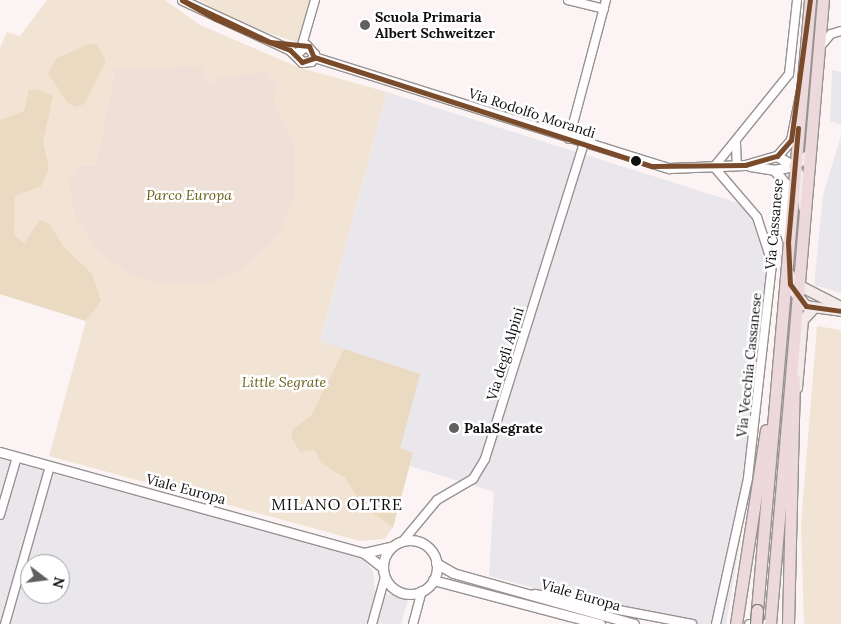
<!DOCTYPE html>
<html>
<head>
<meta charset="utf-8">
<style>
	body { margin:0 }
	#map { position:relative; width:841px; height:624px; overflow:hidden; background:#fcf4f4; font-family:Lora,serif }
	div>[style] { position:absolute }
	.industrial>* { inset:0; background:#eae7ec }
	.green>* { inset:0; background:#f2e4d4 }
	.forest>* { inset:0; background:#eadac1 }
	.cemetery>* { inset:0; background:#eee0d7 }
	.roads { filter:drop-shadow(1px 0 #969292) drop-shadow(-1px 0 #969292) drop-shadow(0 1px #969292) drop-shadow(0 -1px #969292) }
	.minor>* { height:8px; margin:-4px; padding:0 4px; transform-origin:4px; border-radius:4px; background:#fffdfd }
	.tertiary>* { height:9px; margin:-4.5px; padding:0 4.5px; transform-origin:4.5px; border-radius:4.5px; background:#fffdfd }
	.tertiary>.ring { margin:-4.5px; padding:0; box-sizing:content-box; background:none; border:9px solid #fffdfd; border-radius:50% }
	.secondary>* { height:10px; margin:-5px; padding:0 5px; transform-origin:5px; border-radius:5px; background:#f5eaea }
	.primary>* { height:11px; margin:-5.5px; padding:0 5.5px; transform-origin:5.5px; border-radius:5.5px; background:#edd9db }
	.bridges { filter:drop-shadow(1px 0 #837f7f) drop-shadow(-1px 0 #837f7f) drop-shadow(0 1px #837f7f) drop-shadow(0 -1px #837f7f) }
	.primary-bridge>* { height:11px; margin:-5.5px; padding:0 5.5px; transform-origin:5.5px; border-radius:5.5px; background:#edd9db }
	.bus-1>* { height:5px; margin:-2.5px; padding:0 2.5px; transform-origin:2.5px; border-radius:2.5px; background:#7a4b2a }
	.dots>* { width:14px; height:14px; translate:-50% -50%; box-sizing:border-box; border:2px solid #fff; border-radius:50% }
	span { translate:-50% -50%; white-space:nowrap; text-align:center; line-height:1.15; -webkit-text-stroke:5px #fff; paint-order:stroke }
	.poi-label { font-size:14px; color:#0f0f0f; font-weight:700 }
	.left { translate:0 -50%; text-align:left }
	.street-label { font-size:14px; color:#0f0f0f }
	.park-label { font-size:14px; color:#68611d; font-style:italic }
	.quarter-label { font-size:16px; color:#0f0f0f; letter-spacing:1px }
	.north { position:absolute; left:20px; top:554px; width:50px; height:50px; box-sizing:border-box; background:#fff; border:1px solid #9f9f9f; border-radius:50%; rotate:105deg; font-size:14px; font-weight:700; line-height:20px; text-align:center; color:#0f0f0f }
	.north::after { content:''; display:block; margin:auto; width:18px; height:22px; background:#625f5f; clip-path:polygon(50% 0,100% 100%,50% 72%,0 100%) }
</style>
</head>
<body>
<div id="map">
	<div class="industrial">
		<i style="clip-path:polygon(832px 70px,841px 72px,841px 125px,830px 121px)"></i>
		<i style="clip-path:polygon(387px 92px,754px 208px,765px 223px,776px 262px,751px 477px,726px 624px,673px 624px,489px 576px,494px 492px,410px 466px,413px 453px,400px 448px,320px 342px)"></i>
		<i style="clip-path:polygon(841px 135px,841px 293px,814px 285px,823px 195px)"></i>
		<i style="clip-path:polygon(evenodd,0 459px,361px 557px,373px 571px,375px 590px,408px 600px,401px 624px,0 624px,0 459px,30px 564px,60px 564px,60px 594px,30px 594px,30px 564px)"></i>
	</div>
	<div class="green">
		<i style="clip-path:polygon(47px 0,165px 0,200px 25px,298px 67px,387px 92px,320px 341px,420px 374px,400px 448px,413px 453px,393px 527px,385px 539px,360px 541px,49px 456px,86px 321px,0 294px,0 48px,7px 32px,20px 36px)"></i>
		<i style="clip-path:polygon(200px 0,311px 0,299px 43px,235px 22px)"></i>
		<i style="clip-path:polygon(817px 326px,841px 330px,841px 624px,804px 624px,801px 524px)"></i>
	</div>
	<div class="forest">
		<i style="clip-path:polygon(89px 44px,97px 45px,106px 61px,84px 104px,76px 107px,67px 102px,48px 73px,57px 58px)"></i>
		<i style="clip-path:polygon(38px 89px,53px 96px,43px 142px,49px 169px,41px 186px,15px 196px,14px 235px,24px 243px,40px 220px,49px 223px,63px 246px,92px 274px,101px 300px,86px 321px,0 294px,0 120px,24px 111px,29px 90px)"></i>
		<i style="clip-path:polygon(344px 349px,420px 374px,400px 448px,413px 453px,393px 527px,365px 508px,345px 478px,320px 462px,315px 450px,300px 452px,291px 437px,293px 429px,311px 416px)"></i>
	</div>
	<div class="cemetery">
		<i style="clip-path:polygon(204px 65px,205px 83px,215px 83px,215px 77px,268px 72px,269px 79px,278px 81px,273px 99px,294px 143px,295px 194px,278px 236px,243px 270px,206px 284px,154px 283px,129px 274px,96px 249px,75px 215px,68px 181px,79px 166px,96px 166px,116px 69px)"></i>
	</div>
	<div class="roads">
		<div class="minor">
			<i style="left:568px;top:0;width:37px;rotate:14deg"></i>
			<i style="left:302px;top:45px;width:47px;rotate:-73.9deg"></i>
			<i style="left:820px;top:47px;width:17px;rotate:-50deg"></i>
			<i style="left:831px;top:34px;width:10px;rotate:-17deg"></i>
			<i style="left:569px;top:139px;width:144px;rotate:-75.1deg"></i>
			<i style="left:736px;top:143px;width:23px;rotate:88deg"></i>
			<i style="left:0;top:515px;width:60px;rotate:-73.7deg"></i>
			<i style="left:403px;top:541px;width:53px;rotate:-50.3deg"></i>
			<i style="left:437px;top:500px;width:42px;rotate:-30.3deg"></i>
			<i style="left:473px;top:479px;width:23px;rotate:-59deg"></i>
			<i style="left:485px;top:459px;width:330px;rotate:-72.6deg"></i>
			<i style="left:535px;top:594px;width:160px;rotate:10.8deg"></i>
			<i style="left:5px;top:624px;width:164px;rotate:-74.1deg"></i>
			<i style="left:372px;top:624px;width:49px;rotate:-74.5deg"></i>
			<i style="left:413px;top:624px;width:34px;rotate:-75deg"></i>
			<i style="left:716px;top:624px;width:149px;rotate:-77.6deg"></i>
			<i style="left:748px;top:478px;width:216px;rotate:-83.6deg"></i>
			<i style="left:772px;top:263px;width:48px;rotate:-108.1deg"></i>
			<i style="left:757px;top:217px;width:66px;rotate:-130.7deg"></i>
			<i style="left:714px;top:167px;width:119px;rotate:-51.1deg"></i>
			<i style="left:789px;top:74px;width:74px;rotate:-83.8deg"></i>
		</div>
		<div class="tertiary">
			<i style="left:182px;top:0;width:119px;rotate:24.8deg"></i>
			<i style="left:290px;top:50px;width:17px;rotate:45deg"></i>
			<i style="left:302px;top:62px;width:9px;rotate:-6deg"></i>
			<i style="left:311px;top:61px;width:8px;rotate:-67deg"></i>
			<i style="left:314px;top:54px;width:12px;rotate:-132deg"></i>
			<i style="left:306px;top:45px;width:13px;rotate:138deg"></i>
			<i style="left:314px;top:57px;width:372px;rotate:17.4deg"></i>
			<i style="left:669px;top:168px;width:76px;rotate:-2.3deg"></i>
			<i style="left:745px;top:165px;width:33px;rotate:-16deg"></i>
			<i style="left:777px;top:156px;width:21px;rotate:-49deg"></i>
			<i style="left:791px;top:140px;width:51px;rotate:-78.7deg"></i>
			<i style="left:750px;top:166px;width:24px;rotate:9deg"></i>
			<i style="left:774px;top:170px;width:20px;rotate:-11deg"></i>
			<i style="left:794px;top:166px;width:20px;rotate:-150deg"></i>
			<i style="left:774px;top:170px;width:18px;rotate:49deg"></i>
			<i style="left:786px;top:184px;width:43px;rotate:94deg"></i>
			<i style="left:783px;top:227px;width:16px;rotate:72deg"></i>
			<i style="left:0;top:452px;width:378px;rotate:15.5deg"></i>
			<i style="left:364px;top:553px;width:24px;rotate:38deg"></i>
			<i class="ring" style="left:383px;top:540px;width:45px;height:45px"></i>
			<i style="left:364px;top:553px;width:28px;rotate:-13deg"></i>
			<i style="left:436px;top:563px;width:20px;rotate:30deg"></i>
			<i style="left:453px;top:573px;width:188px;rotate:15.7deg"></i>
			<i style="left:433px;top:580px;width:173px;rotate:14.8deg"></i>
			<i style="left:749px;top:624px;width:20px"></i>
		</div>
		<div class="secondary">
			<i style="left:804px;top:208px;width:30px;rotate:-96deg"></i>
			<i style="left:801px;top:178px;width:14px;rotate:-120deg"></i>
			<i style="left:794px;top:166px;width:17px;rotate:-36deg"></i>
			<i style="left:790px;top:275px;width:13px;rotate:86deg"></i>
			<i style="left:791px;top:288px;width:23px;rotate:50deg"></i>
			<i style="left:806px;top:306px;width:35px;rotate:8deg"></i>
			<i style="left:798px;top:285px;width:48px;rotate:27.1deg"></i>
			<i style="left:797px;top:388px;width:68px;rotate:-85deg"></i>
			<i style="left:803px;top:320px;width:16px;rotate:-47deg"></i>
		</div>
		<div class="primary">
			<i style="left:757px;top:610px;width:612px;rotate:-85.03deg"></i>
			<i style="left:736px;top:624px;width:196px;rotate:-81.2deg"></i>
			<i style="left:770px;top:624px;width:626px;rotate:-85.15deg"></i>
			<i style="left:788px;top:624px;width:245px;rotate:-88.6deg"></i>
		</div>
	</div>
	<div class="bridges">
		<div class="primary-bridge">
			<i style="left:756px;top:624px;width:14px;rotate:-86deg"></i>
		</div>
	</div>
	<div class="bus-1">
		<i style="left:182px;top:0;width:98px;rotate:25.5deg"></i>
		<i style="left:270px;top:42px;width:39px;rotate:6deg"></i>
		<i style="left:309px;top:46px;width:13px;rotate:67deg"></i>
		<i style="left:314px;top:58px;width:13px;rotate:162deg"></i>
		<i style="left:302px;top:62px;width:17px;rotate:-135deg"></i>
		<i style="left:290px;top:50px;width:31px;rotate:-159deg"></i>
		<i style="left:261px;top:39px;width:49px;rotate:-156deg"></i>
		<i style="left:216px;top:19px;width:39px;rotate:-151deg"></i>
		<i style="left:314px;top:57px;width:355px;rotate:17.9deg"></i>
		<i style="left:652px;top:166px;width:93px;rotate:-0.6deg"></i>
		<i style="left:745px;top:165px;width:33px;rotate:-16deg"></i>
		<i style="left:777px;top:156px;width:21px;rotate:-49deg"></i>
		<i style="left:791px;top:140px;width:141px;rotate:-82.3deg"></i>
		<i style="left:798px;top:128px;width:114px;rotate:95deg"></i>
		<i style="left:788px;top:242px;width:42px;rotate:87.3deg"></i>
		<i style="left:790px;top:284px;width:27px;rotate:54deg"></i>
		<i style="left:806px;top:306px;width:35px;rotate:8deg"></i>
	</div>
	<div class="dots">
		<i style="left:365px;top:25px;background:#625f5f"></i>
		<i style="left:636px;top:161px;background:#0f0f0f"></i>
		<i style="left:454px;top:428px;background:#625f5f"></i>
	</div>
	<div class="poi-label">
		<span class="left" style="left:375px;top:25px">Scuola Primaria<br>Albert Schweitzer</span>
		<span class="left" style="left:464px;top:428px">PalaSegrate</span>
	</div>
	<div class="street-label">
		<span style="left:532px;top:113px;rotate:18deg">Via Rodolfo Morandi</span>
		<span style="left:774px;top:224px;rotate:-85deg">Via Cassanese</span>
		<span style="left:505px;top:354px;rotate:-73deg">Via degli Alpini</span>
		<span style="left:749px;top:365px;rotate:-84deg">Via Vecchia Cassanese</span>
		<span style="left:186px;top:489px;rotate:15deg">Viale Europa</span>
		<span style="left:581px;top:595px;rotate:16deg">Viale Europa</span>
	</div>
	<div class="park-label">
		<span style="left:189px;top:195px">Parco Europa</span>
		<span style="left:284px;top:382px">Little Segrate</span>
	</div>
	<div class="quarter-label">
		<span style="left:337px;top:504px">MILANO OLTRE</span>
	</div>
	<div class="north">N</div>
</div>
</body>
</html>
